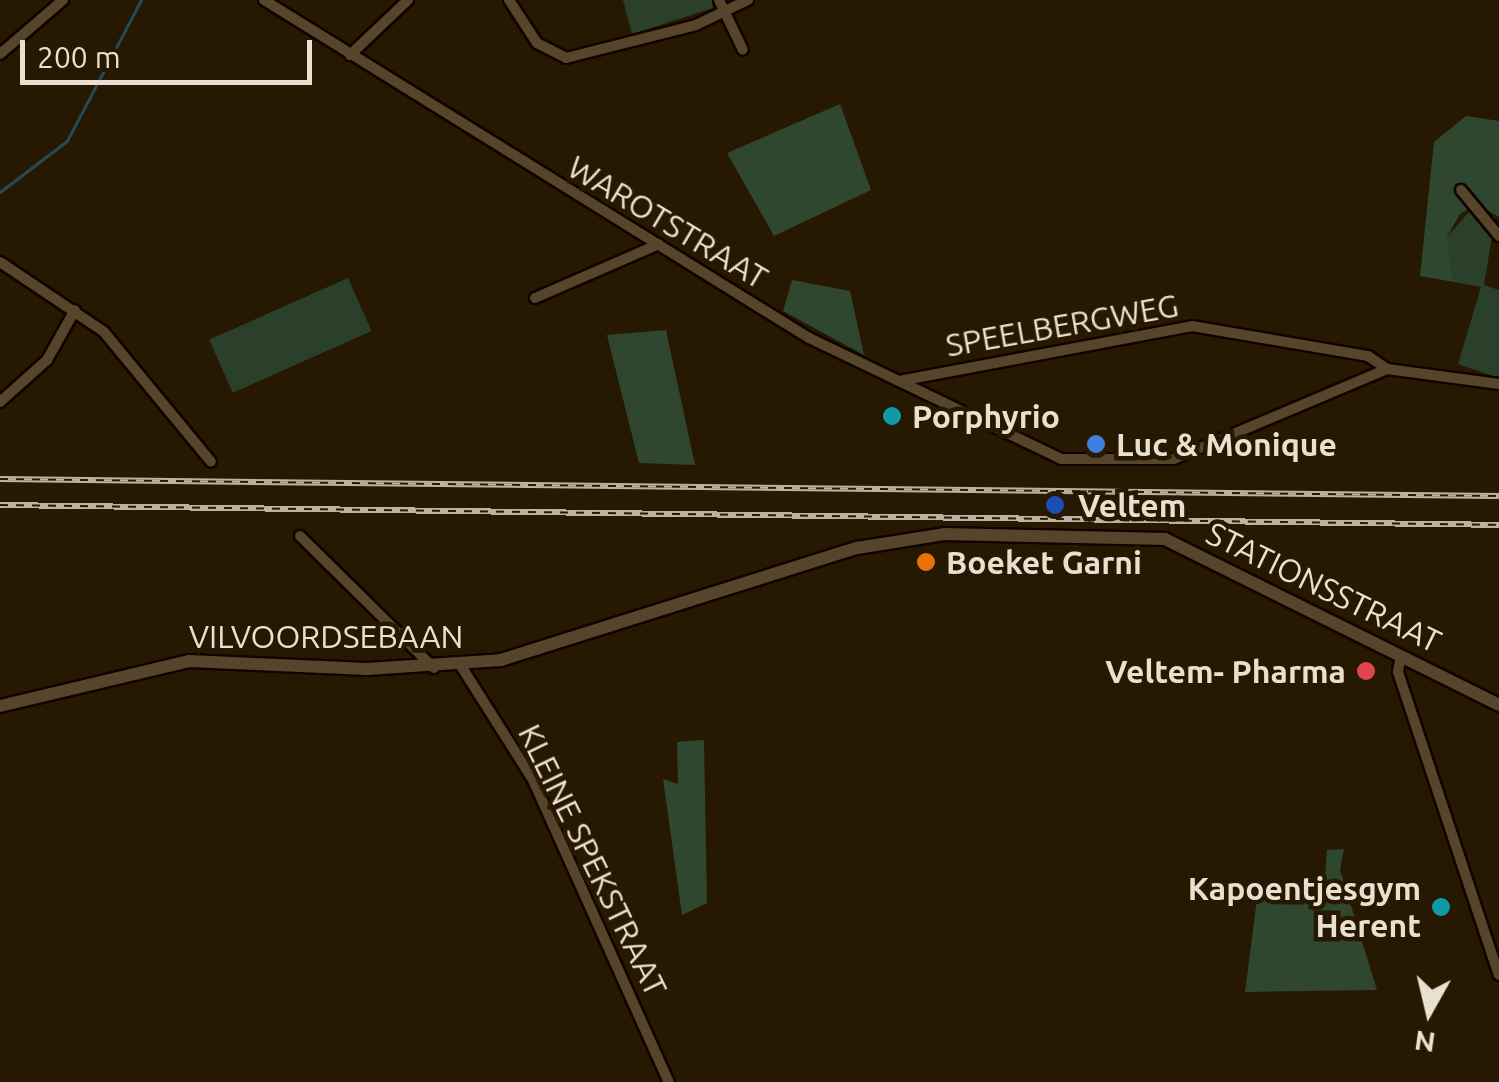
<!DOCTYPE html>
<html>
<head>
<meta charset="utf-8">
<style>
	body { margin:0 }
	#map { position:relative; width:1499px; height:1082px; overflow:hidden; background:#271801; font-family:Ubuntu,sans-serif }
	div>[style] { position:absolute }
	.green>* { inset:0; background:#2b402a; transform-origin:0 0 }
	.forest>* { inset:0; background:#30472f }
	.stream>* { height:2.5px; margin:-1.25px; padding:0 1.25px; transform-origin:1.25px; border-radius:1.25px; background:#234b59 }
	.roads { filter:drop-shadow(2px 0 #100400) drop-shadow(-2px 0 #100400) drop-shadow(0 2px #100400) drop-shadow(0 -2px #100400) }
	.minor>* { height:10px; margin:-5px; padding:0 5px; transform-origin:5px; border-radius:5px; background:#56442b }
	.tertiary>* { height:12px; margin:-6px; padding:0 6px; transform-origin:6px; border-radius:6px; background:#56442b }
	.rail>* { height:6px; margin-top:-3px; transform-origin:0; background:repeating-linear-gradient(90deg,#271801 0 8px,#beb3a2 0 16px); box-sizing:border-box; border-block:2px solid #beb3a2 }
	.dots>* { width:28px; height:28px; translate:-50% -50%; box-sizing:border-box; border:5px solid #271801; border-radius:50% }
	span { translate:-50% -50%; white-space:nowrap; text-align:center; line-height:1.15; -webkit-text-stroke:9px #271801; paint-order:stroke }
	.street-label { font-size:32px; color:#eae0d1 }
	.poi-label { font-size:32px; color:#eae0d1; font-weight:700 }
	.left { translate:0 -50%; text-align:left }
	.right { translate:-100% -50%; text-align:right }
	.north { position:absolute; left:1379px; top:962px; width:100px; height:100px; -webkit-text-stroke:8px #271801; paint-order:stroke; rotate:188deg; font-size:28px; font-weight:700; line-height:40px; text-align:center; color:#eae0d1 }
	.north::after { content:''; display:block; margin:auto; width:35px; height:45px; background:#eae0d1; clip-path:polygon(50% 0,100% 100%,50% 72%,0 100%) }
	.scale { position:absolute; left:20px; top:40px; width:292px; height:45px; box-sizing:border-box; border:5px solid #eae0d1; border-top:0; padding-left:12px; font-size:30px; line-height:35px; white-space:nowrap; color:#eae0d1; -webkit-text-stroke:8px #271801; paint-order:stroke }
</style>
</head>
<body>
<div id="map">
	<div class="green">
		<i style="clip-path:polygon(623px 0,712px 0,713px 8px,632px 34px)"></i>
		<i style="clip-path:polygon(1477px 203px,1495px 218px,1484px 285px,1499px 290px,1499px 378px,1458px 364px,1481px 287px,1454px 282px,1447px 237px)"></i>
		<i style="left:348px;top:278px;width:58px;height:152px;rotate:66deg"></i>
	</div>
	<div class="forest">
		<i style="clip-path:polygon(840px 104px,871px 190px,774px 236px,727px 153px)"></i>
		<i style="clip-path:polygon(1466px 116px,1499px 121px,1499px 217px,1477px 204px,1460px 214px,1447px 237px,1454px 282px,1420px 276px,1434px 142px)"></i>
		<i style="clip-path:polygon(792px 280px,850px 291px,864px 355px,783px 311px)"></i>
		<i style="clip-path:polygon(666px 330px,695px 465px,639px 463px,607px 335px)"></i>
		<i style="clip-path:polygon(704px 740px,707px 903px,682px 915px,663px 779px,678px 784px,677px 742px)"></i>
		<i style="clip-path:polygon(1344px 849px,1340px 870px,1377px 990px,1245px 992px,1258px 891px,1324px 889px,1327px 850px)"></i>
	</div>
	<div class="stream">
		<i style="left:0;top:192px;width:84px;rotate:-37.3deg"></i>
		<i style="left:67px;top:141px;width:159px;rotate:-62.3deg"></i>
	</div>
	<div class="roads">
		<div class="minor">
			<i style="left:264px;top:0;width:641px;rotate:31.81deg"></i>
			<i style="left:809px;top:338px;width:280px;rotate:25.6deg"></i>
			<i style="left:1061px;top:459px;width:113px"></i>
			<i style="left:1174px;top:459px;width:231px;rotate:-22.9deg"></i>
			<i style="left:1387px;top:369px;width:113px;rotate:7.6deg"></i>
			<i style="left:509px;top:0;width:51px;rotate:56.9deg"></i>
			<i style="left:537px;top:43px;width:33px;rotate:27deg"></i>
			<i style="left:566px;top:58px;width:134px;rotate:-14.2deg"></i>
			<i style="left:696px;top:25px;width:58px;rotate:-25.7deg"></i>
			<i style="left:719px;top:0;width:55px;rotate:64.4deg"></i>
			<i style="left:0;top:54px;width:83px;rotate:-40.6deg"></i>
			<i style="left:350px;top:55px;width:80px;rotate:-43.5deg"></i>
			<i style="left:1461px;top:190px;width:60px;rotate:50.4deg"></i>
			<i style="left:0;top:262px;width:125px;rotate:33.9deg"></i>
			<i style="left:104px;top:332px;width:168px;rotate:50.5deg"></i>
			<i style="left:535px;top:298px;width:135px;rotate:-23.5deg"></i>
			<i style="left:899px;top:381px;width:298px;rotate:-10.6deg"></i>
			<i style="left:1192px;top:326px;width:179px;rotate:9.7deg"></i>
			<i style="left:1368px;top:356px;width:23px;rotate:34deg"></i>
			<i style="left:0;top:402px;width:63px;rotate:-41.8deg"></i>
			<i style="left:47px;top:360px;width:57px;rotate:-60.8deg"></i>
			<i style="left:300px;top:536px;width:188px;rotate:44.6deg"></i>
			<i style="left:1401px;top:656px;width:16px;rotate:101deg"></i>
			<i style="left:1398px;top:672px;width:319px;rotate:71.6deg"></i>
			<i style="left:461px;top:666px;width:135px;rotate:57.7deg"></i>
			<i style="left:533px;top:780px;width:331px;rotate:65.8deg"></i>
		</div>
		<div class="tertiary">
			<i style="left:0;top:706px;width:194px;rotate:-13.4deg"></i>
			<i style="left:189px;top:661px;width:178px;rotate:2.6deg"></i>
			<i style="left:367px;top:669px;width:134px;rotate:-3.8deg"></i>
			<i style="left:501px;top:660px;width:373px;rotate:-17.5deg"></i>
			<i style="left:857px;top:548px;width:88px;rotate:-9.1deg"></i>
			<i style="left:944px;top:534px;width:221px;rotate:1.3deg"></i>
			<i style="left:1165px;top:539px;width:373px;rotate:26.4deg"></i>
		</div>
	</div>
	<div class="rail">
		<i style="left:0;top:479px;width:1499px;rotate:0.65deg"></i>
		<i style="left:0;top:505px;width:1499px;rotate:0.76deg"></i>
	</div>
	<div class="dots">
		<i style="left:892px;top:416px;background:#0f9aa8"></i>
		<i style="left:1096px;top:444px;background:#3f7fe0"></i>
		<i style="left:1055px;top:505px;background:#1a4fb4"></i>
		<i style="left:926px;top:562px;background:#e8710a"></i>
		<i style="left:1366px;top:671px;background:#e0444e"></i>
		<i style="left:1441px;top:907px;background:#0f9aa8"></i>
	</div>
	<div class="street-label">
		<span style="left:668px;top:222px;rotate:31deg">WAROTSTRAAT</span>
		<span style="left:1062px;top:325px;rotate:-10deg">SPEELBERGWEG</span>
		<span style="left:1324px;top:587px;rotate:26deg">STATIONSSTRAAT</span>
		<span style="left:326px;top:636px">VILVOORDSEBAAN</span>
		<span style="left:593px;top:860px;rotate:64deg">KLEINE SPEKSTRAAT</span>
	</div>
	<div class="poi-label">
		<span class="left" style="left:912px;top:416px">Porphyrio</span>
		<span class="left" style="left:1116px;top:444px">Luc &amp; Monique</span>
		<span class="left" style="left:1078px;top:505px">Veltem</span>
		<span class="left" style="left:946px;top:562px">Boeket Garni</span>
		<span class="right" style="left:1346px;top:671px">Veltem- Pharma</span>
		<span class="right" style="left:1421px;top:907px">Kapoentjesgym<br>Herent</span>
	</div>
	<div class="north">N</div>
	<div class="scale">200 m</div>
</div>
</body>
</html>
